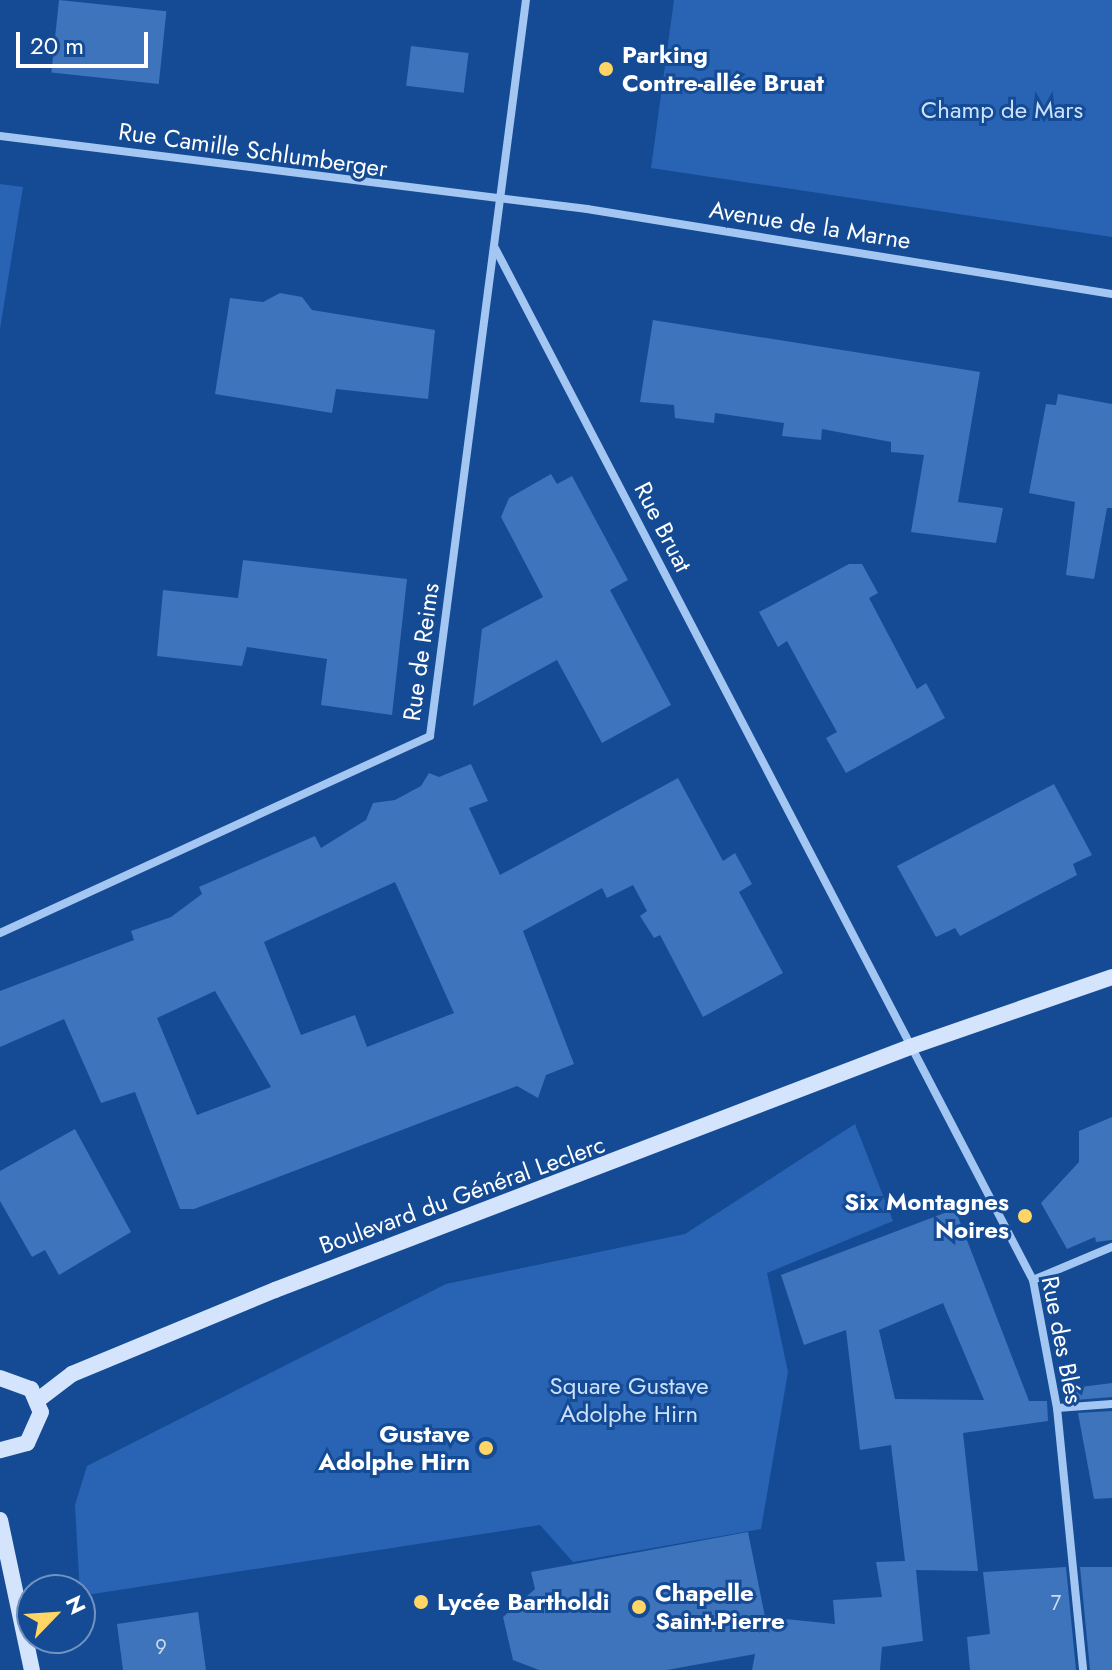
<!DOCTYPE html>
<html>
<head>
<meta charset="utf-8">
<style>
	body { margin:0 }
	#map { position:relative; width:1112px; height:1670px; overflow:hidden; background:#144b94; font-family:Jost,sans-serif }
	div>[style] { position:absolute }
	.green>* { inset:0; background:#2864b3 }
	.building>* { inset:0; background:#3d74bc; transform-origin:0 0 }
	.street>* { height:8px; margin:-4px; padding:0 4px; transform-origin:4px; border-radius:4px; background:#a4c6f2 }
	.secondary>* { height:16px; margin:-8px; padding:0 8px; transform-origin:8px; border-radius:8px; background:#d3e4fc }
	.dots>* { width:22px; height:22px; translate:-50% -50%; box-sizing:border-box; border:4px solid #144b94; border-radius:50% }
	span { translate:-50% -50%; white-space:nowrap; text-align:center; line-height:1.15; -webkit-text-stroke:6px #144b94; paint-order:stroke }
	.number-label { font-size:20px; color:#cedcee }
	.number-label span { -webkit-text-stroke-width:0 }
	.poi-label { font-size:24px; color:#fff; font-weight:700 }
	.left { translate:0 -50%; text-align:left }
	.right { translate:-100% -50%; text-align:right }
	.park-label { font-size:24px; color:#cce1fc }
	.street-label { font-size:24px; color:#fff }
	.north { position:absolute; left:16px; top:1574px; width:80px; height:80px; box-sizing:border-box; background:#144b94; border:2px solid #7293bf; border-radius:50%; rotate:65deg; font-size:22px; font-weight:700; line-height:32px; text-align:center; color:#fff }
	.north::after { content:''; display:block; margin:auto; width:28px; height:36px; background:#ffd565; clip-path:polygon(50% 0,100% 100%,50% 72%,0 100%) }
	.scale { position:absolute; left:16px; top:32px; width:132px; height:36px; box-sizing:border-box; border:4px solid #fff; border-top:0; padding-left:10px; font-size:24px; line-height:28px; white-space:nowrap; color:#fff; -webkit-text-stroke:6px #144b94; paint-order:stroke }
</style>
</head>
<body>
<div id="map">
	<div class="green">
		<i style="clip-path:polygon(674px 0,1112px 0,1112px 237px,651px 168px)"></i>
		<i style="clip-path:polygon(0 184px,23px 187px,0 329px)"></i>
		<i style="clip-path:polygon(855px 1124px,893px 1221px,767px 1273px,788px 1372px,761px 1529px,573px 1562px,540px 1525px,80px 1596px,75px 1505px,87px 1466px,446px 1284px,685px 1234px)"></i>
	</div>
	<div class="building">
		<i style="left:59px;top:0;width:108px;height:73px;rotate:6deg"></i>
		<i style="left:411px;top:46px;width:58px;height:40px;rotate:7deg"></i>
		<i style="clip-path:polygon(280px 293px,302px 297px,312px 310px,435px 330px,428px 399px,336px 389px,332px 413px,215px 394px,230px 298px,263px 302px)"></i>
		<i style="clip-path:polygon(653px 320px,980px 372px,958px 502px,1003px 508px,996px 543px,911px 532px,924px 455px,891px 452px,891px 442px,822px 429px,821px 440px,782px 436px,784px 423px,715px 413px,714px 423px,675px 418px,674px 405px,640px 402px)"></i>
		<i style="clip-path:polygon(1058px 394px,1112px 404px,1112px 508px,1107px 508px,1094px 579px,1066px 575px,1075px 502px,1029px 493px,1046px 404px,1056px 405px)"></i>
		<i style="clip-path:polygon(551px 474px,557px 484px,572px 476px,628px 580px,610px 590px,671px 705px,602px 743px,557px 660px,473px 706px,482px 629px,543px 597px,501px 517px,509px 498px)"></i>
		<i style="clip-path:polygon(243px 560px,407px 579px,392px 715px,321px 705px,327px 659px,247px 647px,242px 666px,157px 656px,163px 590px,238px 598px)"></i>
		<i style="clip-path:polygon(849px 564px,862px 564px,878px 593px,869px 598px,917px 689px,926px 683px,945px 718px,846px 773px,826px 738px,837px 732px,813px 689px,787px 641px,778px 647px,759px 612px)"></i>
		<i style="clip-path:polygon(evenodd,471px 764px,488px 801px,469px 808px,500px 875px,678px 778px,723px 861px,735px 853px,752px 884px,739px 892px,783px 973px,703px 1017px,660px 935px,654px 938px,640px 916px,647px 911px,633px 885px,607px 898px,602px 888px,523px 931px,574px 1064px,546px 1075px,538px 1098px,517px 1086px,194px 1209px,180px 1209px,135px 1092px,101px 1103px,64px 1019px,0 1047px,0 991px,134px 940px,131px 931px,171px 917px,202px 894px,199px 887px,315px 836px,321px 848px,366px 820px,373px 803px,395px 800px,421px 786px,429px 773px,439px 777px,471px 764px,395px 882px,454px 1013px,367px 1047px,355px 1015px,301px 1035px,264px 942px,395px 882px,471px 764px,215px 991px,271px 1087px,197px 1115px,157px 1018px,215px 991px)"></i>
		<i style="clip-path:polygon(1054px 784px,1092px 855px,1073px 864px,1077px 875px,960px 936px,955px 928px,936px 937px,897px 866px)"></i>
		<i style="clip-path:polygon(1112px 1117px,1112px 1240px,1096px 1242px,1095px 1237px,1067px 1249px,1041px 1203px,1079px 1162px,1079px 1131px)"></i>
		<i style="clip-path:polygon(75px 1129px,131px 1232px,59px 1275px,45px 1250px,32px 1257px,0 1201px,0 1171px)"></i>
		<i style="clip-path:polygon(evenodd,955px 1209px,1029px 1401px,1047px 1401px,1048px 1421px,963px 1433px,978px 1571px,916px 1570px,923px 1641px,882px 1647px,880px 1670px,752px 1670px,755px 1654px,667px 1670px,539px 1670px,513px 1660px,503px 1617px,535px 1589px,531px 1572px,748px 1532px,765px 1617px,835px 1624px,833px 1600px,882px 1597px,876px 1562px,905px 1561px,891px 1445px,860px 1450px,846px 1330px,804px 1345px,781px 1275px,955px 1209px,943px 1303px,984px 1400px,895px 1399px,879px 1330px,943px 1303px)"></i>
		<i style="clip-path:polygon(1112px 1383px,1112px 1397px,1076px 1400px,1073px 1388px)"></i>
		<i style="clip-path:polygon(1112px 1411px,1112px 1498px,1094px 1499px,1078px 1413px)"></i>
		<i style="clip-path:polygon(1066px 1567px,1076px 1670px,970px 1670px,967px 1637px,990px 1634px,983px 1572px)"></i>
		<i style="clip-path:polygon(1080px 1567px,1112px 1567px,1112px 1670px,1090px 1670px)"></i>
		<i style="clip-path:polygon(198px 1612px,206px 1670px,123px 1670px,117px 1624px)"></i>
	</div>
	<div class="street">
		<i style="left:0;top:136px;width:592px;rotate:7.09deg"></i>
		<i style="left:587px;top:209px;width:532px;rotate:9.2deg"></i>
		<i style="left:495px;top:248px;width:1164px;rotate:62.47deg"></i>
		<i style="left:1033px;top:1280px;width:130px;rotate:79.4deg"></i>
		<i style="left:1057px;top:1408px;width:263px;rotate:84.3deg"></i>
		<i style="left:0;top:933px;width:473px;rotate:-24.6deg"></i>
		<i style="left:430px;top:736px;width:742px;rotate:-82.57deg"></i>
		<i style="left:1033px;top:1280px;width:86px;rotate:-22.7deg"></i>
		<i style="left:1057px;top:1408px;width:55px;rotate:-4.2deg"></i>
	</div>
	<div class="secondary">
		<i style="left:0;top:1378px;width:33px;rotate:20deg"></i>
		<i style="left:31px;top:1389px;width:25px;rotate:67deg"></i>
		<i style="left:41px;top:1412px;width:34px;rotate:114deg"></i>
		<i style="left:27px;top:1443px;width:28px;rotate:165deg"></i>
		<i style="left:38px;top:1400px;width:43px;rotate:-37.4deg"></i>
		<i style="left:72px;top:1374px;width:220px;rotate:-22.5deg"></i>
		<i style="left:275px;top:1290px;width:680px;rotate:-20.94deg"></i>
		<i style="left:910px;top:1047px;width:214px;rotate:-19.1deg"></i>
		<i style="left:0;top:1520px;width:153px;rotate:78deg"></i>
	</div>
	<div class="dots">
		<i style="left:606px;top:69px;background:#ffd565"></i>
		<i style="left:1025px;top:1216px;background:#ffd565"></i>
		<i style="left:486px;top:1448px;background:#ffd565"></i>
		<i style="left:421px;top:1602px;background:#ffd565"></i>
		<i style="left:639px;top:1607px;background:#ffd565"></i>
	</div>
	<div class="number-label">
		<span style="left:1056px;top:1603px">7</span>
		<span style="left:161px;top:1647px">9</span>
	</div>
	<div class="poi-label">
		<span class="left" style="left:622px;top:69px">Parking<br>Contre-allée Bruat</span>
		<span class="right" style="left:1009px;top:1216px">Six Montagnes<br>Noires</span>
		<span class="right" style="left:470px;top:1448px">Gustave<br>Adolphe Hirn</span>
		<span class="left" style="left:655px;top:1607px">Chapelle<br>Saint-Pierre</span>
		<span class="left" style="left:437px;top:1602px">Lycée Bartholdi</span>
	</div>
	<div class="park-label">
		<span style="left:1002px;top:110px">Champ de Mars</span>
		<span style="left:629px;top:1400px">Square Gustave<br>Adolphe Hirn</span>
	</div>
	<div class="street-label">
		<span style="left:253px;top:150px;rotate:8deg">Rue Camille Schlumberger</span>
		<span style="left:810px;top:225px;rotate:9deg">Avenue de la Marne</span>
		<span style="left:663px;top:527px;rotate:63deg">Rue Bruat</span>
		<span style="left:421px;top:652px;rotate:-82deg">Rue de Reims</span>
		<span style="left:462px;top:1195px;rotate:-20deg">Boulevard du Général Leclerc</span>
		<span style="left:1062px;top:1340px;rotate:79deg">Rue des Blés</span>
	</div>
	<div class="north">N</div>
	<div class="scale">20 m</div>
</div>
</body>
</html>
